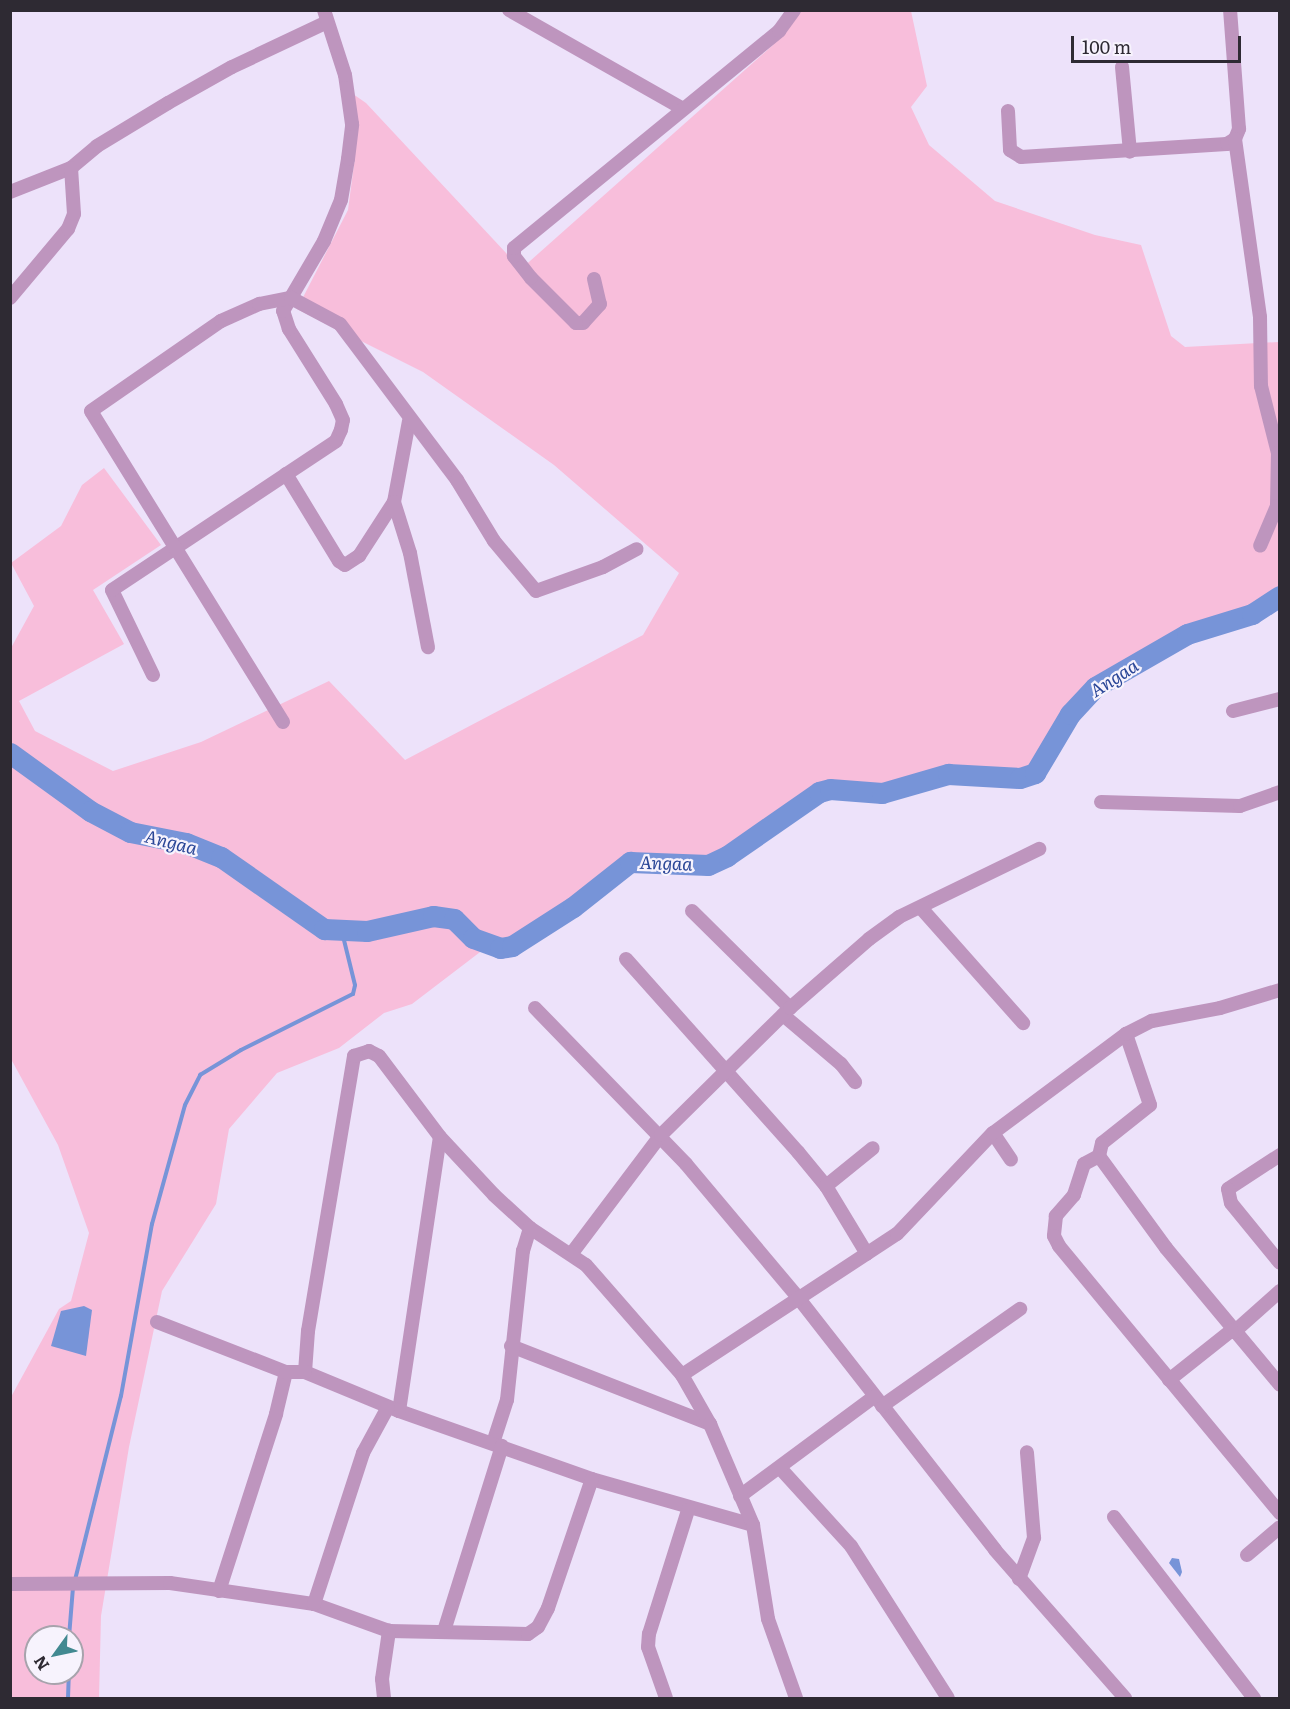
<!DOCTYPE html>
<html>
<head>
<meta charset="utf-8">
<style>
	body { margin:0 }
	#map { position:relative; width:1290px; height:1709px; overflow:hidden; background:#ede2fa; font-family:Literata,serif }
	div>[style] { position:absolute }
	.green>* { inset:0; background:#f8bedb }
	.water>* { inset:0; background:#7794d8 }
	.stream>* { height:4px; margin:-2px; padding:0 2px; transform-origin:2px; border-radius:2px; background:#7794d8 }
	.river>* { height:21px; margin:-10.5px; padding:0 10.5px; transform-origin:10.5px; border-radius:10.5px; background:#7794d8 }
	.street>* { height:14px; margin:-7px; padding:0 7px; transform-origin:7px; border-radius:7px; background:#be95be }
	span { translate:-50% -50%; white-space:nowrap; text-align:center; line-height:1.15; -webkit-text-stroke:4.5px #f7f3fd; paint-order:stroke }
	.water-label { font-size:18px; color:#2a4697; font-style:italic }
	.frame { position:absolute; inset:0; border:12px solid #2e2a33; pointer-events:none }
	.north { position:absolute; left:24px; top:1625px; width:60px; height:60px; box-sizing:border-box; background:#f7f3fd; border:2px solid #a7a3ac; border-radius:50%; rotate:237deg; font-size:16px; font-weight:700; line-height:24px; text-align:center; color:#2e2a33 }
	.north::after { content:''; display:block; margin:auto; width:21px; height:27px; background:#428991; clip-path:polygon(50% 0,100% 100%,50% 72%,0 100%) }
	.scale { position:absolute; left:1071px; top:36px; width:170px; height:27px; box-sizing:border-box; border:3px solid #2e2a33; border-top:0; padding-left:8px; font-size:18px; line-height:21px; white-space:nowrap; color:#2e2a33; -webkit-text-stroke:4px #f7f3fd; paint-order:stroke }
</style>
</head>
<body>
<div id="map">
	<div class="green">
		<i style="clip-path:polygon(evenodd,788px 11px,911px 11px,927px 86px,911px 107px,929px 145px,995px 201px,1095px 235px,1141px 245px,1171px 336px,1185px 347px,1279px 342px,1279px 596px,1252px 614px,1187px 634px,1095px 687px,1070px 714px,1035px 773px,1020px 778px,948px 774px,882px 793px,830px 789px,804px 800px,727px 856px,708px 865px,630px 862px,573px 907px,512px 946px,488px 946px,412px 1004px,384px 1013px,339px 1048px,277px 1073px,229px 1129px,216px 1204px,162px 1291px,129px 1447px,101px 1616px,99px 1698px,11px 1698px,11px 1397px,59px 1309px,71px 1301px,89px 1233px,58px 1145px,11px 1059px,11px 648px,34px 606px,11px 563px,61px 526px,82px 485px,104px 468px,161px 545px,93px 590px,124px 644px,19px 701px,35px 731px,113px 771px,201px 742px,329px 681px,405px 760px,643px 635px,679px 573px,554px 465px,423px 372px,297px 309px,348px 210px,355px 157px,353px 94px,366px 103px,521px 269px,773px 45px,788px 11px,36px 1637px,72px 1637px,72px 1673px,36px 1673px,36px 1637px)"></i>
	</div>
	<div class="water">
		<i style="clip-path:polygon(84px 1306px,92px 1310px,86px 1356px,51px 1346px,61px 1311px)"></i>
		<i style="clip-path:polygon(1172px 1558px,1179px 1559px,1182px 1572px,1180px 1577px,1169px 1563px)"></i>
	</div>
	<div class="stream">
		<i style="left:75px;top:1580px;width:190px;rotate:-76deg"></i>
		<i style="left:121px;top:1396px;width:175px;rotate:-79.8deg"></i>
		<i style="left:152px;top:1224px;width:123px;rotate:-74.5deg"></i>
		<i style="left:185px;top:1105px;width:34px;rotate:-63deg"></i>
		<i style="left:200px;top:1075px;width:48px;rotate:-31.4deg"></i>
		<i style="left:241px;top:1050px;width:125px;rotate:-26.6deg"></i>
		<i style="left:353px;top:994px;width:9px;rotate:-77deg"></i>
		<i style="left:355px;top:985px;width:55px;rotate:-103.8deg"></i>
		<i style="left:69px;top:1637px;width:50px;rotate:-85.4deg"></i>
		<i style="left:68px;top:1698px;width:25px;rotate:-88deg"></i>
	</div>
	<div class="river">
		<i style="left:10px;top:753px;width:99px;rotate:35.9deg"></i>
		<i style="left:90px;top:811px;width:45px;rotate:27.7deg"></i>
		<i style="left:130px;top:832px;width:57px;rotate:11.1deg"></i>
		<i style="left:186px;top:843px;width:38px;rotate:22deg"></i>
		<i style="left:221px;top:857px;width:126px;rotate:35deg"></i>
		<i style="left:324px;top:929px;width:43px;rotate:2.7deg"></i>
		<i style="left:367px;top:931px;width:68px;rotate:-12.8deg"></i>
		<i style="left:433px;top:916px;width:21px;rotate:8deg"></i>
		<i style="left:454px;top:919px;width:27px;rotate:45deg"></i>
		<i style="left:473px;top:938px;width:29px;rotate:20deg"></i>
		<i style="left:500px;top:948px;width:12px;rotate:-9deg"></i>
		<i style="left:512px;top:946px;width:72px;rotate:-32.6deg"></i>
		<i style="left:573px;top:907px;width:73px;rotate:-38.3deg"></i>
		<i style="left:630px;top:862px;width:78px;rotate:2.2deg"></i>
		<i style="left:708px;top:865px;width:21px;rotate:-25deg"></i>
		<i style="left:727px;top:856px;width:112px;rotate:-34.8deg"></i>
		<i style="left:819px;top:792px;width:11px;rotate:-15deg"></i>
		<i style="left:830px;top:789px;width:52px;rotate:4.4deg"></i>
		<i style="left:882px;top:793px;width:69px;rotate:-16.1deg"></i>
		<i style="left:948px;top:774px;width:72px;rotate:3.2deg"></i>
		<i style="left:1020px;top:778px;width:16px;rotate:-18deg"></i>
		<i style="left:1035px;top:773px;width:69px;rotate:-59.3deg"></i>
		<i style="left:1070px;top:714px;width:37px;rotate:-47deg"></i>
		<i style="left:1095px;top:687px;width:106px;rotate:-29.9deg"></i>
		<i style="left:1187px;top:634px;width:68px;rotate:-17.1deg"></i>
		<i style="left:1252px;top:614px;width:33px;rotate:-33deg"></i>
	</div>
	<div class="street">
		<i style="left:509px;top:10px;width:200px;rotate:29.6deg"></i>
		<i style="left:1122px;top:67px;width:85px;rotate:84.6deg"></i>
		<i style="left:1008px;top:111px;width:39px;rotate:87deg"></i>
		<i style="left:1010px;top:150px;width:13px;rotate:32deg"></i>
		<i style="left:1021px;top:157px;width:206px;rotate:-3.6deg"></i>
		<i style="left:1227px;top:144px;width:9px;rotate:-32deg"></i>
		<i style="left:1235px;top:139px;width:11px;rotate:-68deg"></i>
		<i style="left:1239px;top:129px;width:119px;rotate:-94.3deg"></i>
		<i style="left:1235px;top:139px;width:180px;rotate:82deg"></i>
		<i style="left:1260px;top:317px;width:69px;rotate:89.2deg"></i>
		<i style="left:1261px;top:386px;width:69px;rotate:75.8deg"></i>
		<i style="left:1278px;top:453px;width:53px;rotate:91.1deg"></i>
		<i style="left:1277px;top:506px;width:43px;rotate:113deg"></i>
		<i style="left:10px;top:192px;width:66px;rotate:-21.5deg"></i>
		<i style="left:71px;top:168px;width:34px;rotate:-40deg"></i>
		<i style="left:97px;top:146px;width:83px;rotate:-31.2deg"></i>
		<i style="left:168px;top:103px;width:73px;rotate:-29.4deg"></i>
		<i style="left:232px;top:67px;width:105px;rotate:-25.3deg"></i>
		<i style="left:594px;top:279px;width:26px;rotate:77deg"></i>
		<i style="left:600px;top:304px;width:25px;rotate:132deg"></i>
		<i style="left:583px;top:323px;width:7px;rotate:180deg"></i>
		<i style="left:576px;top:323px;width:64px;rotate:-135deg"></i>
		<i style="left:531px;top:278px;width:28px;rotate:-128deg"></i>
		<i style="left:514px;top:256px;width:8px;rotate:-90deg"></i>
		<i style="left:514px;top:248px;width:343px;rotate:-39.3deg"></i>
		<i style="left:779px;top:31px;width:26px;rotate:-54deg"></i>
		<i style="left:10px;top:298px;width:90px;rotate:-50deg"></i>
		<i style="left:68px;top:229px;width:16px;rotate:-68deg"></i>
		<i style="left:74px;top:214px;width:46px;rotate:-93.7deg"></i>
		<i style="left:286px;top:474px;width:102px;rotate:58.7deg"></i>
		<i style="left:339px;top:561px;width:7px;rotate:34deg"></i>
		<i style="left:345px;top:565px;width:17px;rotate:-33deg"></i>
		<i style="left:359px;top:556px;width:64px;rotate:-57.1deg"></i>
		<i style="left:394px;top:502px;width:82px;rotate:-79.5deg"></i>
		<i style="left:394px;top:502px;width:53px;rotate:72.6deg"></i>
		<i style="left:410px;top:553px;width:96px;rotate:79.2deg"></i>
		<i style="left:153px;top:675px;width:94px;rotate:-115.8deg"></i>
		<i style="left:112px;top:590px;width:269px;rotate:-33.6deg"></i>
		<i style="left:336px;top:441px;width:12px;rotate:-66deg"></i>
		<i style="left:341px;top:430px;width:10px;rotate:-79deg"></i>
		<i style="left:343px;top:420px;width:17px;rotate:-114deg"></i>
		<i style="left:336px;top:404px;width:89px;rotate:-122.1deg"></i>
		<i style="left:289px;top:329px;width:19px;rotate:-108deg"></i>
		<i style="left:283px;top:311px;width:81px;rotate:-59.6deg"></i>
		<i style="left:324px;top:241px;width:44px;rotate:-67.5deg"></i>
		<i style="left:341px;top:200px;width:42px;rotate:-80.3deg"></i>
		<i style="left:348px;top:159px;width:35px;rotate:-83deg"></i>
		<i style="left:352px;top:124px;width:49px;rotate:-98.1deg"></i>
		<i style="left:345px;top:75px;width:68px;rotate:-107.9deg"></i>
		<i style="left:1233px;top:711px;width:49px;rotate:-14.3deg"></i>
		<i style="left:283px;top:722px;width:365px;rotate:-121.7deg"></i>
		<i style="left:91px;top:411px;width:158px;rotate:-34.7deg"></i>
		<i style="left:221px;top:321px;width:42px;rotate:-24.1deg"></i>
		<i style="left:259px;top:304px;width:33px;rotate:-11deg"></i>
		<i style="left:291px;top:298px;width:55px;rotate:28deg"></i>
		<i style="left:340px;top:324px;width:195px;rotate:53.1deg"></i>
		<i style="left:457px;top:480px;width:71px;rotate:58.8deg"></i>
		<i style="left:494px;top:541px;width:65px;rotate:50deg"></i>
		<i style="left:536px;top:591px;width:71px;rotate:-19.7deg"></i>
		<i style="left:603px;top:567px;width:38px;rotate:-28deg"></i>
		<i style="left:1101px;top:802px;width:139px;rotate:1.6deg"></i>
		<i style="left:1240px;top:806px;width:42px;rotate:-19.3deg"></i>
		<i style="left:921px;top:908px;width:154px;rotate:48.4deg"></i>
		<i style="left:692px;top:911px;width:138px;rotate:44.7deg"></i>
		<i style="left:626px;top:959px;width:259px;rotate:48.3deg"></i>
		<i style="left:798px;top:1152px;width:44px;rotate:50.5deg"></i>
		<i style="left:826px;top:1186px;width:79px;rotate:58.9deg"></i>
		<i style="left:535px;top:1008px;width:217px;rotate:45.9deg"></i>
		<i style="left:686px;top:1164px;width:177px;rotate:50deg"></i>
		<i style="left:800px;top:1300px;width:317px;rotate:52deg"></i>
		<i style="left:995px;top:1550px;width:197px;rotate:48.7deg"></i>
		<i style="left:783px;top:1015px;width:76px;rotate:40.2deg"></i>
		<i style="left:841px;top:1064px;width:23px;rotate:52deg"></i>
		<i style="left:1126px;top:1034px;width:75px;rotate:71.3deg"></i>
		<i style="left:1150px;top:1105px;width:61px;rotate:141.6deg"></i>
		<i style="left:1102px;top:1143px;width:13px;rotate:103deg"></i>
		<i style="left:1099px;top:1156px;width:114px;rotate:53.9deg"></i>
		<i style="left:1166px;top:1248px;width:178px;rotate:50.2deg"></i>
		<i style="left:993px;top:1133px;width:32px;rotate:56deg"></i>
		<i style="left:1280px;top:1155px;width:62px;rotate:146.8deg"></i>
		<i style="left:1228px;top:1189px;width:14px;rotate:78deg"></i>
		<i style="left:1231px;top:1203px;width:77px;rotate:50.8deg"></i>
		<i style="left:1099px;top:1156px;width:17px;rotate:152deg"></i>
		<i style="left:1084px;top:1164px;width:33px;rotate:108deg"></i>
		<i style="left:1074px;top:1195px;width:28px;rotate:131deg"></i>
		<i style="left:1056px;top:1216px;width:20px;rotate:96deg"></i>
		<i style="left:1054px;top:1236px;width:11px;rotate:63deg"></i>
		<i style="left:1059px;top:1246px;width:347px;rotate:50.4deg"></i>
		<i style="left:826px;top:1186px;width:60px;rotate:-39deg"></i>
		<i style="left:572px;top:1253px;width:148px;rotate:-53deg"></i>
		<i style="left:661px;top:1135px;width:181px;rotate:-44.6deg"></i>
		<i style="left:790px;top:1008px;width:105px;rotate:-41.1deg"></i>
		<i style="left:869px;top:939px;width:37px;rotate:-36deg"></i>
		<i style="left:899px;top:917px;width:156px;rotate:-25.9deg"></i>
		<i style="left:157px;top:1322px;width:138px;rotate:21.2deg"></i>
		<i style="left:1234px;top:1332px;width:62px;rotate:-41.7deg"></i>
		<i style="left:511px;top:1346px;width:214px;rotate:21.4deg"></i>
		<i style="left:682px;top:1375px;width:257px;rotate:-33.3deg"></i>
		<i style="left:897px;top:1234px;width:139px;rotate:-46.5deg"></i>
		<i style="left:993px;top:1133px;width:166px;rotate:-36.7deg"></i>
		<i style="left:1126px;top:1034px;width:29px;rotate:-27deg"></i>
		<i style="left:1152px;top:1021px;width:69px;rotate:-10.8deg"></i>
		<i style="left:1220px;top:1008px;width:63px;rotate:-16.7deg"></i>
		<i style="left:1169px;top:1380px;width:80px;rotate:-38.4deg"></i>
		<i style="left:882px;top:1406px;width:169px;rotate:-35.1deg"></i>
		<i style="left:399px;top:1411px;width:277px;rotate:-81.5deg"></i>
		<i style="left:493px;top:1443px;width:45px;rotate:-72deg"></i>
		<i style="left:507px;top:1400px;width:150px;rotate:-83.9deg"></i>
		<i style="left:523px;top:1251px;width:24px;rotate:-73deg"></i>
		<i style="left:780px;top:1468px;width:105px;rotate:47.7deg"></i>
		<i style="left:851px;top:1546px;width:180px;rotate:57.5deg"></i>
		<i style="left:740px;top:1496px;width:167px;rotate:-36.5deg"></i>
		<i style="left:1114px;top:1517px;width:229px;rotate:52.3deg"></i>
		<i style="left:753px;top:1525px;width:167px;rotate:-164.1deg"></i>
		<i style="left:592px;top:1479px;width:205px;rotate:-160.6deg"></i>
		<i style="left:399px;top:1411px;width:102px;rotate:-157.5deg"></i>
		<i style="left:305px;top:1372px;width:41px;rotate:-85.8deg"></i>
		<i style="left:308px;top:1331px;width:279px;rotate:-80.5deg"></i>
		<i style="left:354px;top:1056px;width:16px;rotate:-18deg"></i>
		<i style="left:369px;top:1051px;width:11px;rotate:27deg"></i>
		<i style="left:379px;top:1056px;width:101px;rotate:53deg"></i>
		<i style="left:440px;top:1137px;width:79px;rotate:47deg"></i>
		<i style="left:494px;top:1195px;width:49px;rotate:42.5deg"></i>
		<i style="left:530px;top:1228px;width:67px;rotate:33.5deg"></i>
		<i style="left:586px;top:1265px;width:146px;rotate:48.9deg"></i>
		<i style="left:682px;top:1375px;width:56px;rotate:60.3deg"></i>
		<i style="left:710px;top:1424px;width:110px;rotate:66.9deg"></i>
		<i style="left:753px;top:1525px;width:95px;rotate:80.9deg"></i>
		<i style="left:768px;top:1619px;width:84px;rotate:70.5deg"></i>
		<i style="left:1247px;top:1555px;width:43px;rotate:-40.3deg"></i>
		<i style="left:1019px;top:1579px;width:44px;rotate:-69.9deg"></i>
		<i style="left:1034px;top:1538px;width:86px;rotate:-94.7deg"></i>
		<i style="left:10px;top:1584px;width:160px;rotate:-0.4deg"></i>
		<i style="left:170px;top:1583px;width:146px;rotate:8.3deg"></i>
		<i style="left:314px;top:1604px;width:80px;rotate:19.8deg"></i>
		<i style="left:389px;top:1631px;width:139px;rotate:1.2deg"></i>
		<i style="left:528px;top:1634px;width:12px;rotate:-35deg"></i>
		<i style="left:538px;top:1627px;width:21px;rotate:-62deg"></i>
		<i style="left:548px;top:1608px;width:136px;rotate:-71.2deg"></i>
		<i style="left:219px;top:1591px;width:186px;rotate:-72.1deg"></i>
		<i style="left:276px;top:1414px;width:43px;rotate:-76.6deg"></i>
		<i style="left:286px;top:1372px;width:19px"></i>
		<i style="left:314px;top:1604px;width:159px;rotate:-72deg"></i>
		<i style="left:363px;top:1453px;width:52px;rotate:-61.5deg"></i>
		<i style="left:444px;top:1631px;width:194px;rotate:-72.6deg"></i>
		<i style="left:384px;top:1698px;width:19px;rotate:-96deg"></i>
		<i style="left:382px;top:1679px;width:49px;rotate:-81.7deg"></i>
		<i style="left:666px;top:1698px;width:54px;rotate:-109.4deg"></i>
		<i style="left:648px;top:1647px;width:13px;rotate:-86deg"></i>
		<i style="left:649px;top:1634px;width:130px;rotate:-72.5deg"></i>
	</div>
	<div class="water-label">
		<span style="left:1114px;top:678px;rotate:-33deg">Angaa</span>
		<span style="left:171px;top:842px;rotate:14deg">Angaa</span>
		<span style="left:666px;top:863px;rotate:2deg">Angaa</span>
	</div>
	<div class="frame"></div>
	<div class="north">N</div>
	<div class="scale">100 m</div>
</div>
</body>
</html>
